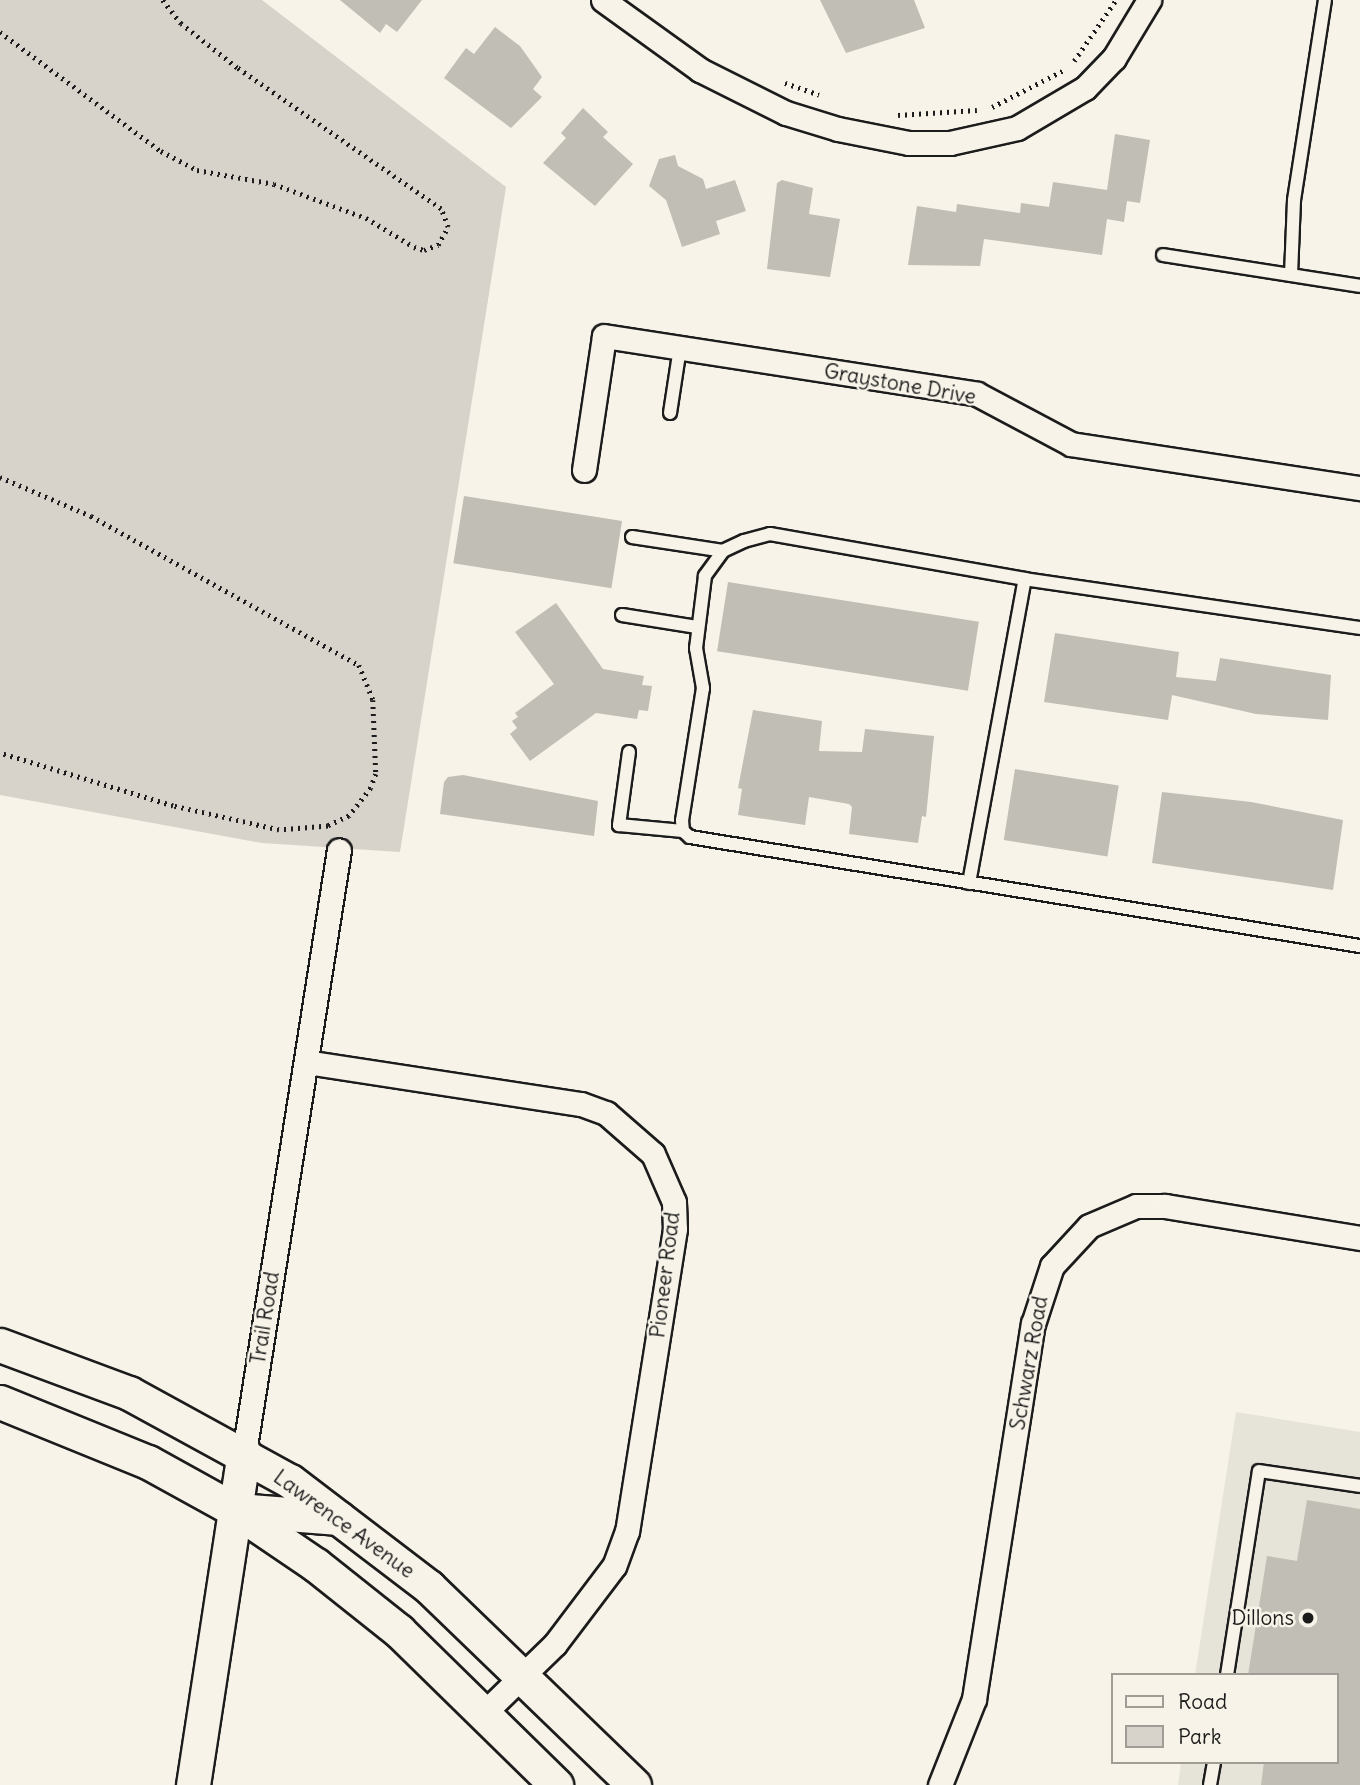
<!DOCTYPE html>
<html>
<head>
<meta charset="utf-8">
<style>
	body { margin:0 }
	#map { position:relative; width:1360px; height:1785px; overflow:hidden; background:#f7f3e8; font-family:Delius,sans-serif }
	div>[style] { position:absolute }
	.built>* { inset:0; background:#e6e3d9 }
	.green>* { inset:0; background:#d7d3cb }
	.building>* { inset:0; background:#c0beb5; transform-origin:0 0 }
	.path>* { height:4.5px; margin-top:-2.25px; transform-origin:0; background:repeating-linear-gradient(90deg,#1c1c1c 0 2px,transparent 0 7px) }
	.roads { filter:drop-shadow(2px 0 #1c1c1c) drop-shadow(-2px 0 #1c1c1c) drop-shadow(0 2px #1c1c1c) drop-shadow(0 -2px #1c1c1c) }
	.lane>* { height:12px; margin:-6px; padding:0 6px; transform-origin:6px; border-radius:6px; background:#f7f3e8 }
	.street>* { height:23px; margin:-11.5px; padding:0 11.5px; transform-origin:11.5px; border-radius:11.5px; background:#f7f3e8 }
	.secondary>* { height:33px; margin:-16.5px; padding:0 16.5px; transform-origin:16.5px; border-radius:16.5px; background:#f7f3e8 }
	.dots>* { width:19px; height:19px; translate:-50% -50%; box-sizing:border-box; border:4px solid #f7f3e8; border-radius:50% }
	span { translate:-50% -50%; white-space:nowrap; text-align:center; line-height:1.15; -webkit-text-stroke:5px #f7f3e8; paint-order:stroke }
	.street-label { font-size:21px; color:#1c1c1c }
	.poi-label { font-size:21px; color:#1c1c1c }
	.right { translate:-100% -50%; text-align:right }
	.legend { position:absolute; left:1111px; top:1673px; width:228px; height:91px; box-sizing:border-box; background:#f7f3e8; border:2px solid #9f9d96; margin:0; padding:9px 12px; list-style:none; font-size:21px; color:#1c1c1c }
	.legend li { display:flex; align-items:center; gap:14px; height:35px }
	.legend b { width:35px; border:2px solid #9f9d96 }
</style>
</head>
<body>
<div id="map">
	<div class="built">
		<i style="clip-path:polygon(1236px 1412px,1360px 1432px,1360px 1785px,1178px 1785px,1181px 1762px,1337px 1762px,1337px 1675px,1195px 1675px)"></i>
	</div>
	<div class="green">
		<i style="clip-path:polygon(0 0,262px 0,506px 187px,400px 852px,262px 843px,0 795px)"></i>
	</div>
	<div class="building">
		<i style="clip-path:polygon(340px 0,422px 0,397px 32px,386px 24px,380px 33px)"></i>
		<i style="clip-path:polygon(820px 0,914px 0,925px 28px,846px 53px)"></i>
		<i style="clip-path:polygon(495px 27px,520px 46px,542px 77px,533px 89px,542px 97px,511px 128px,444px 78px,466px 48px,474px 54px)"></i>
		<i style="clip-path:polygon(583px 108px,608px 132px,603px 137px,633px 164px,595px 206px,543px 163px,566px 138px,561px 133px)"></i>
		<i style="clip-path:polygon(1115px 134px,1150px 140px,1140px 203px,1127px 201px,1124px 222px,1107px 219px,1102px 255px,984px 239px,980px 266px,908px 265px,917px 206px,956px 212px,957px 204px,1020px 213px,1021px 203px,1049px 207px,1053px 182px,1107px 190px)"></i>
		<i style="clip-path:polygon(675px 155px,678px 166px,703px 179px,706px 189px,735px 180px,746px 211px,716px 221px,720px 234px,682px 247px,666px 200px,649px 186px,659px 159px)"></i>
		<i style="clip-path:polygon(782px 180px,813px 188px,809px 214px,840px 219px,830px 277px,767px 269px,777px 183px)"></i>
		<i style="left:464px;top:496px;width:160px;height:68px;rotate:9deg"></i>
		<i style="left:728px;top:582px;width:254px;height:70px;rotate:9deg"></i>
		<i style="clip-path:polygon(556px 603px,603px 669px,644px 676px,642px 685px,652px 686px,648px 711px,639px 710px,637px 719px,596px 713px,530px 761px,510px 734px,517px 728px,512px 721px,518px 717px,515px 713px,554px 684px,515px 632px)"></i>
		<i style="clip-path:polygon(1055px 633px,1179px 652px,1176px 677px,1216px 681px,1220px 658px,1331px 675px,1328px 720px,1256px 714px,1172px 695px,1168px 720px,1044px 702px)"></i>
		<i style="clip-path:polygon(753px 710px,822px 721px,819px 751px,862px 752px,865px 729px,934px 736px,926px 817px,922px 816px,918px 843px,849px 834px,852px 807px,849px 804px,809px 797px,805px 825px,738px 815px,742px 789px,738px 788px)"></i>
		<i style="left:1015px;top:769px;width:105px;height:72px;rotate:9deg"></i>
		<i style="clip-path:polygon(463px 775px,598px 801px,594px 836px,440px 814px,444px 782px,448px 777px)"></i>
		<i style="clip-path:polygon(1162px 792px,1251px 802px,1343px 820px,1333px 890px,1152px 863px)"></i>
		<i style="clip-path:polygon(1307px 1500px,1360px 1509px,1360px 1785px,1261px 1785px,1264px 1762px,1337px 1762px,1337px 1675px,1248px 1675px,1267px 1556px,1297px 1561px)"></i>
	</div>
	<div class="path">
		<i style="left:0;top:32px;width:200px;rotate:36.5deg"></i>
		<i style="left:161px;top:151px;width:41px;rotate:27.8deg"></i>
		<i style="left:197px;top:170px;width:78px;rotate:10.3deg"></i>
		<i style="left:274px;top:184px;width:98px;rotate:20.3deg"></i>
		<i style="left:366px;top:218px;width:56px;rotate:31.1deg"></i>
		<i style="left:414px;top:247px;width:10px;rotate:17deg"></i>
		<i style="left:424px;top:250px;width:15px;rotate:-20deg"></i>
		<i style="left:438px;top:245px;width:21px;rotate:-61deg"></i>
		<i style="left:448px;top:227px;width:19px;rotate:-111deg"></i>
		<i style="left:441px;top:209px;width:248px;rotate:-145.3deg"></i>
		<i style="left:237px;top:68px;width:71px;rotate:-141.8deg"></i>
		<i style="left:181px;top:24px;width:31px;rotate:-128deg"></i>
		<i style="left:1074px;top:61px;width:74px;rotate:-55.5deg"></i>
		<i style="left:785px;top:83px;width:36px;rotate:19deg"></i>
		<i style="left:992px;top:107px;width:79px;rotate:-27.2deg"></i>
		<i style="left:898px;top:115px;width:79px;rotate:-3.6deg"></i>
		<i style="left:0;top:477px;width:99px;rotate:23.2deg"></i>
		<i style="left:91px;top:516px;width:307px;rotate:29.1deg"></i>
		<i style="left:359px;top:665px;width:38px;rotate:68deg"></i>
		<i style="left:373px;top:700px;width:74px;rotate:87.7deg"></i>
		<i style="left:376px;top:774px;width:15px;rotate:110deg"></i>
		<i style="left:371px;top:788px;width:36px;rotate:128deg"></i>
		<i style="left:349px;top:816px;width:23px;rotate:155deg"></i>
		<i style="left:328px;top:826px;width:49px;rotate:175.3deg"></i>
		<i style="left:279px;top:830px;width:109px;rotate:-167.2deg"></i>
		<i style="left:173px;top:806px;width:181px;rotate:-163deg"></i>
	</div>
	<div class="roads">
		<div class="lane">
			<i style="left:1163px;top:255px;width:199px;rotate:8.9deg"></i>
			<i style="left:1291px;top:275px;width:75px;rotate:-87.7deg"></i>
			<i style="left:1294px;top:200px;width:202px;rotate:-81.2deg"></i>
			<i style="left:670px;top:413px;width:66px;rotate:-81.3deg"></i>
			<i style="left:632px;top:537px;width:92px;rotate:8.7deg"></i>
			<i style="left:622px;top:615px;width:76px;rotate:9.1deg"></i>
			<i style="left:1360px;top:628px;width:339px;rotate:-171.7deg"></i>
			<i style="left:1025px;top:579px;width:259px;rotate:-170deg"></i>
			<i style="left:770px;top:534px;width:27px;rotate:165deg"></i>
			<i style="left:744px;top:541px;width:23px;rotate:155deg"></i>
			<i style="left:723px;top:551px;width:31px;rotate:126deg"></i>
			<i style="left:705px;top:576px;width:73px;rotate:97.1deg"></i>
			<i style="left:696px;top:648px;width:41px;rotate:80.1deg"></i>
			<i style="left:703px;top:688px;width:134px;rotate:99deg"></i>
			<i style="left:682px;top:820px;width:11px;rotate:85deg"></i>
			<i style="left:683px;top:831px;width:9px;rotate:41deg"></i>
			<i style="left:690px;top:837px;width:679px;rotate:9.24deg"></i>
			<i style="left:629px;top:752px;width:74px;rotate:97.8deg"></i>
			<i style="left:619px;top:825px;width:64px;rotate:5.4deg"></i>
			<i style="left:969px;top:883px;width:309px;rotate:-79.6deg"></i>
			<i style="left:1227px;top:1675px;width:206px;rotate:-81.1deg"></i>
			<i style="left:1259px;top:1471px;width:102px;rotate:8.4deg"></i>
			<i style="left:1210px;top:1785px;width:23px;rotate:-80deg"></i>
		</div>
		<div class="street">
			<i style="left:603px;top:0;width:120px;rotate:35.8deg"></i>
			<i style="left:700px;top:70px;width:96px;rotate:26.6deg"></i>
			<i style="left:786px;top:113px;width:54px;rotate:17.1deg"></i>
			<i style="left:838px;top:129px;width:72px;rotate:11.2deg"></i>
			<i style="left:909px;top:143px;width:41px"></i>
			<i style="left:950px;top:143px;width:69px;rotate:-12.6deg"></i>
			<i style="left:1017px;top:128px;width:79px;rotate:-30.5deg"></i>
			<i style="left:1085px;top:88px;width:42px;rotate:-46deg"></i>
			<i style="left:1114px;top:58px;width:68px;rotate:-58.9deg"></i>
			<i style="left:584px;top:470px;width:135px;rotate:-81.5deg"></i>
			<i style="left:604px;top:336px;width:377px;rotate:8.8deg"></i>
			<i style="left:977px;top:394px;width:106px;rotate:28deg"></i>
			<i style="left:1071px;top:444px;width:292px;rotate:8.7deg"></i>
			<i style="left:306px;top:1062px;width:278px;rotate:8.7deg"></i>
			<i style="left:581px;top:1104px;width:27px;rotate:20deg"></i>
			<i style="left:606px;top:1113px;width:62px;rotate:41.1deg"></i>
			<i style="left:653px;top:1154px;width:52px;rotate:66.4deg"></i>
			<i style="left:674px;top:1202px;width:27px;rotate:88deg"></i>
			<i style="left:675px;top:1229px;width:306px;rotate:99deg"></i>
			<i style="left:627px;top:1531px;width:37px;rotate:110deg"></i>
			<i style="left:614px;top:1566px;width:98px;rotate:127.1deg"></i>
			<i style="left:555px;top:1644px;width:100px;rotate:135.8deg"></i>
			<i style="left:244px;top:1453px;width:610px;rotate:-81.05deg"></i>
			<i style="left:940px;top:1785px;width:92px;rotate:-68.4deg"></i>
			<i style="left:974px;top:1699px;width:380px;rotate:-81.1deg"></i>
			<i style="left:1033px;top:1324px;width:61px;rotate:-71.9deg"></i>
			<i style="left:1052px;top:1266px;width:54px;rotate:-47.2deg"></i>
			<i style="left:1089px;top:1226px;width:51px;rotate:-23.1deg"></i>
			<i style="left:1136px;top:1206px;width:29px"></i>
			<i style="left:1165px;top:1206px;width:198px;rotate:9.3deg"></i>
		</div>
		<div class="secondary">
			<i style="left:0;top:1345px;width:138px;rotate:20.4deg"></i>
			<i style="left:129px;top:1393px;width:183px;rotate:28.7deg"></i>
			<i style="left:290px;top:1481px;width:175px;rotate:37.3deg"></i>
			<i style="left:429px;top:1587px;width:285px;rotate:44deg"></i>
			<i style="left:0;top:1402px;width:160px;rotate:22.1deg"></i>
			<i style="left:148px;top:1462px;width:99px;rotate:28.9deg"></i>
			<i style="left:235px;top:1510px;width:98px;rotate:34.2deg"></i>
			<i style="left:316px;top:1565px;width:106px;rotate:38.5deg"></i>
			<i style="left:399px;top:1631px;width:220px;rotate:44.4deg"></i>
			<i style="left:237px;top:1510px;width:102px;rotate:4.5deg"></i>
			<i style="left:193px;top:1785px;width:336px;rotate:-81.3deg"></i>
		</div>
	</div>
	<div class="dots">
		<i style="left:1308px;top:1618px;background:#1c1c1c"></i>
	</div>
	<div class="street-label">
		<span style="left:900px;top:384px;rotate:10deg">Graystone Drive</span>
		<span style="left:665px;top:1275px;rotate:-83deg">Pioneer Road</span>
		<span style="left:265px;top:1318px;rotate:-81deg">Trail Road</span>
		<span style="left:1029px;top:1363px;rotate:-80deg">Schwarz Road</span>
		<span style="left:344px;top:1524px;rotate:36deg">Lawrence Avenue</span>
	</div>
	<div class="poi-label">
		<span class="right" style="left:1294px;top:1618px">Dillons</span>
	</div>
	<ul class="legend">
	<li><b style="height:9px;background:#f7f3e8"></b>Road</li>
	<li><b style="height:19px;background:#d7d3cb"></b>Park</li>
	</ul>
</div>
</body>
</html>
